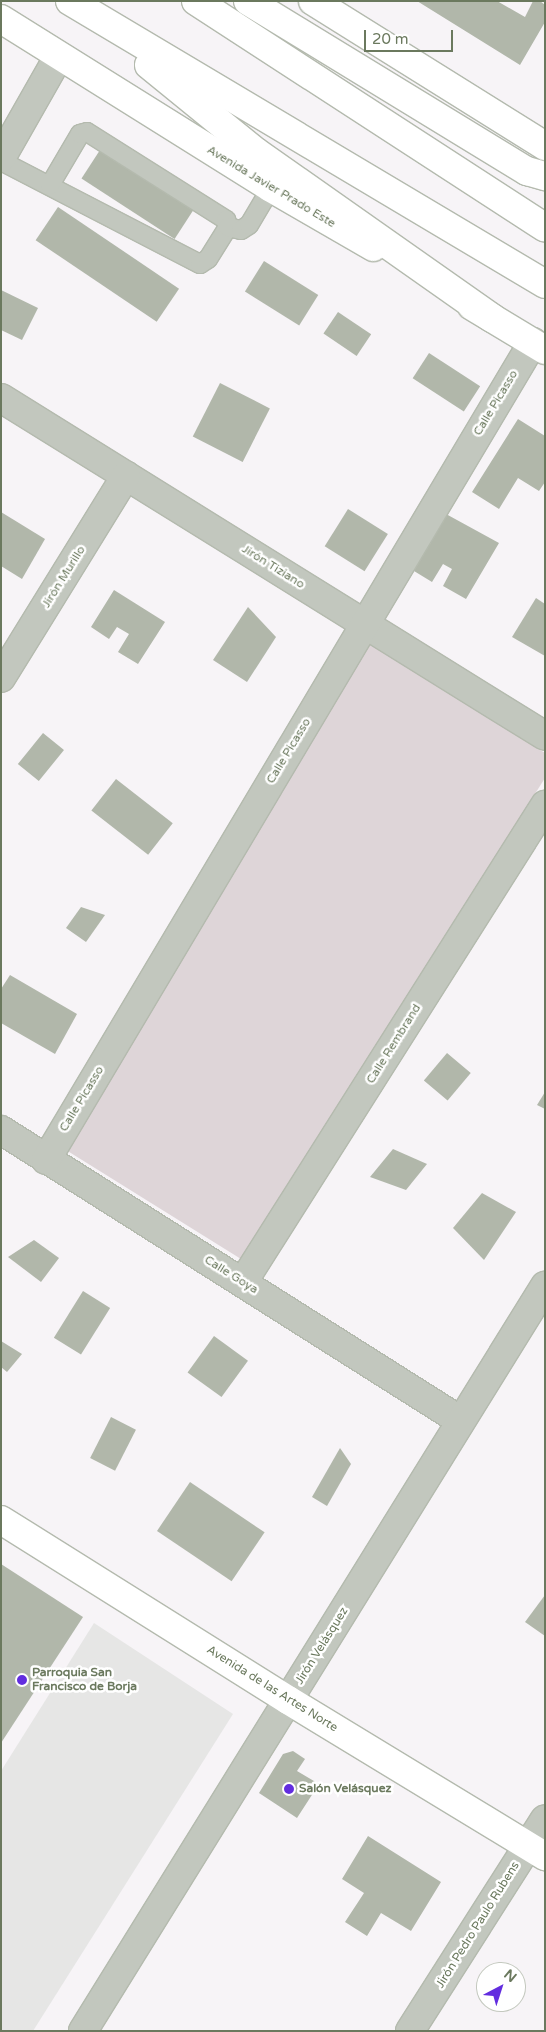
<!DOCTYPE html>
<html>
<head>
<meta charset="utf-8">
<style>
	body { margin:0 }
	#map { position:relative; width:546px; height:2032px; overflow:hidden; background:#f7f4f7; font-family:"Varela Round",sans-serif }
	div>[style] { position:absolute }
	.built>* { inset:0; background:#e6e6e5 }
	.green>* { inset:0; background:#ded5d8 }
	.building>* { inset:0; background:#b1b7aa; transform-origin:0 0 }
	.roads { filter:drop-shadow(1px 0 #b4baae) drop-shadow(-1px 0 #b4baae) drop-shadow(0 1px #b4baae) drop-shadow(0 -1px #b4baae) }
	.lane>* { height:18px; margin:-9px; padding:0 9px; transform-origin:9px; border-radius:9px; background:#c2c7be }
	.street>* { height:28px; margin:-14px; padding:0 14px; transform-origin:14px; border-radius:14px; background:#c2c7be }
	.secondary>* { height:28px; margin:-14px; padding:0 14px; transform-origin:14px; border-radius:14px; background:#fff }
	.primary>* { height:28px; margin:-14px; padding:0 14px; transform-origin:14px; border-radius:14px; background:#fff }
	.highway>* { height:28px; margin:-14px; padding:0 14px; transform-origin:14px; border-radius:14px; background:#fff }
	.dots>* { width:14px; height:14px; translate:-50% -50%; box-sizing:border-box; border:2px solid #fff; border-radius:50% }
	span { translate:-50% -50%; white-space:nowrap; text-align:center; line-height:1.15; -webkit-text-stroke:5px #fff; paint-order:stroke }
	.street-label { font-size:12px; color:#6b795e }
	.poi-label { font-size:12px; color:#6b795e; font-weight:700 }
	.left { translate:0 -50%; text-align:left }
	.frame { position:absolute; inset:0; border:2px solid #6b795e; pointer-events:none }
	.north { position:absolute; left:476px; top:1962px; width:50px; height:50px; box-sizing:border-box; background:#fff; border:1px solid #c4c9bf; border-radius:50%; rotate:40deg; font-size:14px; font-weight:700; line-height:20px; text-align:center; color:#6b795e }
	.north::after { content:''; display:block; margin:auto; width:18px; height:22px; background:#622ddf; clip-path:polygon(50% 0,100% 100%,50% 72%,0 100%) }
	.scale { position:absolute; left:364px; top:30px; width:89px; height:22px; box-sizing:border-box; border:2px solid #6b795e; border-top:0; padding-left:6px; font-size:15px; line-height:18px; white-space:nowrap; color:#6b795e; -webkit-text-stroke:4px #fff; paint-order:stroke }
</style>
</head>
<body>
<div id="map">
	<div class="built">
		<i style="clip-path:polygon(94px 1623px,233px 1714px,33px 2031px,1px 2031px,1px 1771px)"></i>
	</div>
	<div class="green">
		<i style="clip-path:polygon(370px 644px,545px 753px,545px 778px,241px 1259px,66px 1150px)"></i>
	</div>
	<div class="building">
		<i style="clip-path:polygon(417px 1px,497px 1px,525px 17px,533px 1px,540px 1px,545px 5px,545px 22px,520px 65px)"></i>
		<i style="left:100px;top:150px;width:111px;height:34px;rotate:33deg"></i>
		<i style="left:58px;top:207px;width:146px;height:40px;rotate:34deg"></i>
		<i style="left:264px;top:261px;width:64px;height:36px;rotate:32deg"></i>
		<i style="clip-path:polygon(1px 290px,38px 308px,22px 340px,1px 330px)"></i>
		<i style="left:338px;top:312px;width:40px;height:26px;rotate:34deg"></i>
		<i style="left:429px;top:353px;width:61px;height:30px;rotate:33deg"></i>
		<i style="left:220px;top:383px;width:56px;height:60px;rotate:27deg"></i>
		<i style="clip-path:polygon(518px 419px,545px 436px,545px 482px,539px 491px,518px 478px,499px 509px,472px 492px)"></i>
		<i style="left:348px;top:509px;width:47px;height:44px;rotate:32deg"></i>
		<i style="clip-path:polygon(1px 512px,45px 539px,22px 579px,1px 566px)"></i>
		<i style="clip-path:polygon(446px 514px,499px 543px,466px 599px,443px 586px,452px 569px,443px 564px,432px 582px,414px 571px)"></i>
		<i style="clip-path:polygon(114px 590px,165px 622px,138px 664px,118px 652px,129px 634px,117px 627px,109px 639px,91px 627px)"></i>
		<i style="clip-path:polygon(536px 598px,545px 604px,545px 656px,512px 637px)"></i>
		<i style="clip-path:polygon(248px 607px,276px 637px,247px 682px,213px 660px)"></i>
		<i style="left:43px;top:733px;width:27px;height:40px;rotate:39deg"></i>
		<i style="left:116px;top:779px;width:72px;height:40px;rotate:38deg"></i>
		<i style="clip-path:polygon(81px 907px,105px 915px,86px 942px,66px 928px)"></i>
		<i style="clip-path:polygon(10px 975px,77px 1014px,55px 1054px,1px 1023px,1px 989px)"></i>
		<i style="left:447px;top:1053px;width:31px;height:36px;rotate:40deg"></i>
		<i style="clip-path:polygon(545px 1092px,545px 1109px,537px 1105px)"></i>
		<i style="clip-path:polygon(393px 1149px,427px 1164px,406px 1190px,370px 1177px)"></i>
		<i style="clip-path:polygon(482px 1193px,516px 1212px,484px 1260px,453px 1228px)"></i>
		<i style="clip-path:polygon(34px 1240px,59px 1258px,41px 1282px,8px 1257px)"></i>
		<i style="left:83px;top:1291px;width:32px;height:55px;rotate:32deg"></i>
		<i style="left:214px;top:1336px;width:42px;height:45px;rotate:36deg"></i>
		<i style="clip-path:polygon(1px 1341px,22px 1354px,7px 1372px,1px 1367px)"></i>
		<i style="left:111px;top:1417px;width:28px;height:46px;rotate:27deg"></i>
		<i style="clip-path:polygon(340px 1448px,351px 1464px,327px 1506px,312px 1497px)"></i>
		<i style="left:190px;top:1482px;width:90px;height:59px;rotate:34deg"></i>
		<i style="clip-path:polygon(1px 1564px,83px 1617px,1px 1743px)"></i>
		<i style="clip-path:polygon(545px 1595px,545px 1636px,525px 1622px)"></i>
		<i style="clip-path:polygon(293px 1751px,305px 1759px,297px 1771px,319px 1784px,297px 1818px,259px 1793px,283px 1754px)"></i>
		<i style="clip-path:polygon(368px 1836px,441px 1882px,411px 1931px,381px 1913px,367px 1936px,345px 1922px,364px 1893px,342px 1879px)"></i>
	</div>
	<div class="roads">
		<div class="lane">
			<i style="left:1px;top:161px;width:224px;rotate:27.4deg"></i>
			<i style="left:200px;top:264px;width:9px;rotate:-32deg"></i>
			<i style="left:208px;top:259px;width:38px;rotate:-58deg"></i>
			<i style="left:50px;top:185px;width:59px;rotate:-59.5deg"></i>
			<i style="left:80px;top:134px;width:7px;rotate:-16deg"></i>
			<i style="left:87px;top:132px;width:165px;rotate:32.3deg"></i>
			<i style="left:226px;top:220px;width:7px;rotate:74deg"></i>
			<i style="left:228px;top:227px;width:13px;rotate:13deg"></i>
			<i style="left:241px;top:230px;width:9px;rotate:-32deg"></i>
			<i style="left:249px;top:225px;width:43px;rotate:-59.3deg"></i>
		</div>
		<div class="street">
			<i style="left:1px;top:158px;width:117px;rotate:-60.4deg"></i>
			<i style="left:1px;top:398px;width:640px;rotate:31.85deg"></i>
			<i style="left:1px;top:678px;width:238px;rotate:-58.3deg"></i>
			<i style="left:1px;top:1130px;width:544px;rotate:32.32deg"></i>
			<i style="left:46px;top:1160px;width:952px;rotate:-59.23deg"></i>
			<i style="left:243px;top:1282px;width:565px;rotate:-57.66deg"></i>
			<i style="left:83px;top:2031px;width:877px;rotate:-58.2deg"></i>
			<i style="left:410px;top:2031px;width:251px;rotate:-57.5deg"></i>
		</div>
		<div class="secondary">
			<i style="left:1px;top:1520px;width:339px;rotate:32.1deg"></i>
			<i style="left:288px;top:1700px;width:301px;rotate:31.3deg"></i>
		</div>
		<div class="primary">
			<i style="left:313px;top:1px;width:274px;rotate:32deg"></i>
			<i style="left:1px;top:19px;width:319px;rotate:32deg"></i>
			<i style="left:271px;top:188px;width:118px;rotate:30deg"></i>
			<i style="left:472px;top:306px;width:85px;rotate:31.1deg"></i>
		</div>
		<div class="highway">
			<i style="left:70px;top:1px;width:553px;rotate:30.79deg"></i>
			<i style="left:196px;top:1px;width:416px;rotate:33deg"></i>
			<i style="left:248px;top:1px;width:327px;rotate:31.4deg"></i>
			<i style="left:527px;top:171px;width:19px;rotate:16deg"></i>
			<i style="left:149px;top:65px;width:138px;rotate:39.1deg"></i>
			<i style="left:256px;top:152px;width:289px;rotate:35.1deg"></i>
		</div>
	</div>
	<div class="dots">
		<i style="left:22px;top:1680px;background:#622ddf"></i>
		<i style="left:289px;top:1789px;background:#622ddf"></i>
	</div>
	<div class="street-label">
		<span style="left:271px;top:187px;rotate:31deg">Avenida Javier Prado Este</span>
		<span style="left:496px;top:403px;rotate:-59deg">Calle Picasso</span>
		<span style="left:273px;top:567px;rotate:32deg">Jirón Tiziano</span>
		<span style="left:64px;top:577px;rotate:-58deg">Jirón Murillo</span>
		<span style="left:289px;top:751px;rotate:-59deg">Calle Picasso</span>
		<span style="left:394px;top:1044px;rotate:-58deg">Calle Rembrand</span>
		<span style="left:82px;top:1099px;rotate:-59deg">Calle Picasso</span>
		<span style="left:231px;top:1275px;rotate:32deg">Calle Goya</span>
		<span style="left:322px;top:1646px;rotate:-58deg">Jirón Velásquez</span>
		<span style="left:272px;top:1689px;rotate:32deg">Avenida de las Artes Norte</span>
		<span style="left:478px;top:1925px;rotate:-58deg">Jirón Pedro Paulo Rubens</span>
	</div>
	<div class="poi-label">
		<span class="left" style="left:32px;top:1680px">Parroquia San<br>Francisco de Borja</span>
		<span class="left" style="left:299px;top:1789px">Salón Velásquez</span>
	</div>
	<div class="frame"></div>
	<div class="north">N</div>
	<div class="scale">20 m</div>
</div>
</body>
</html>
